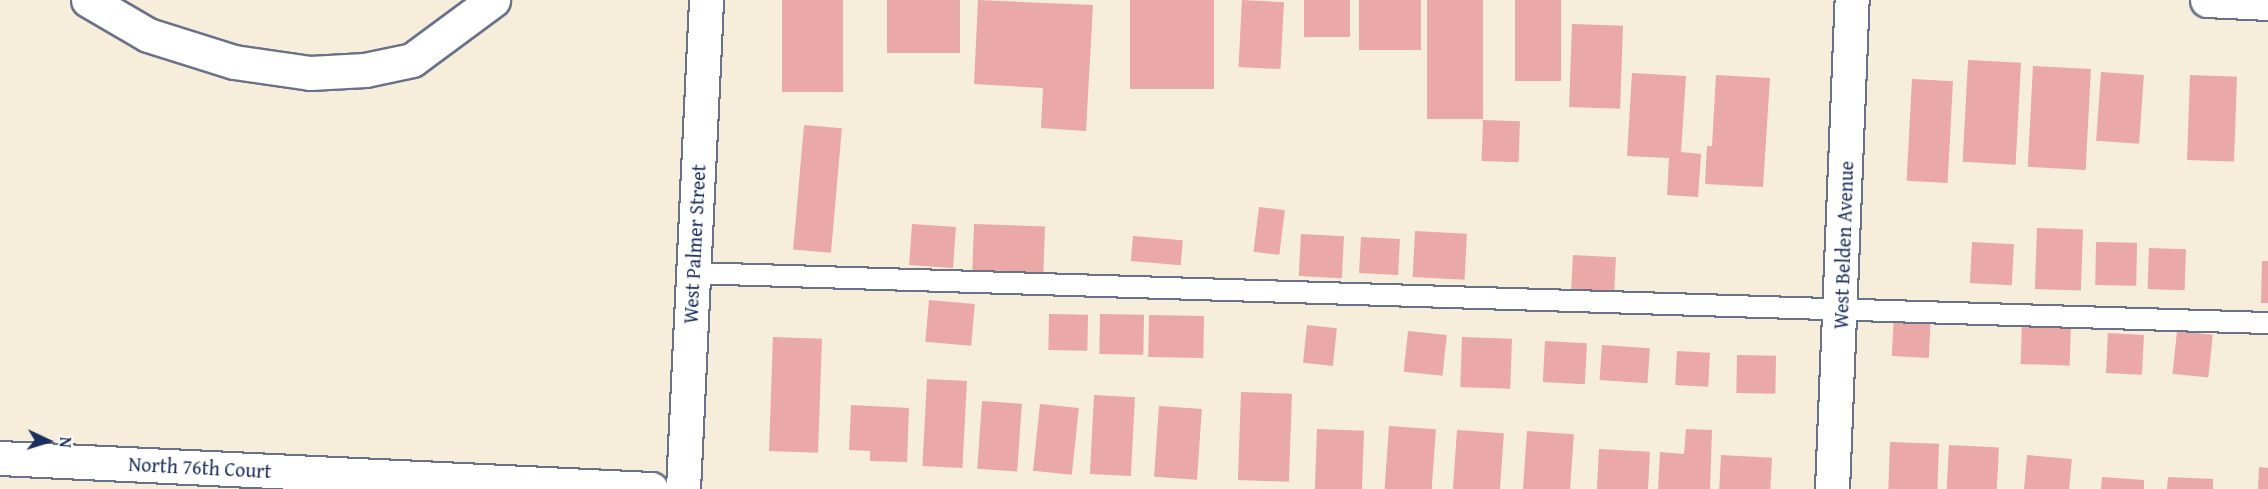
<!DOCTYPE html>
<html>
<head>
<meta charset="utf-8">
<style>
	body { margin:0 }
	#map { position:relative; width:2268px; height:489px; overflow:hidden; background:#f7eddb; font-family:"Gentium Book Plus",serif }
	div>[style] { position:absolute }
	.building>* { inset:0; background:#eaa8a6; transform-origin:0 0 }
	.roads { filter:drop-shadow(2px 0 #68728a) drop-shadow(-2px 0 #68728a) drop-shadow(0 2px #68728a) drop-shadow(0 -2px #68728a) }
	.service>* { height:20px; margin:-10px; padding:0 10px; transform-origin:10px; border-radius:10px; background:#fff }
	.minor>* { height:33px; margin:-16.5px; padding:0 16.5px; transform-origin:16.5px; border-radius:16.5px; background:#fff }
	span { translate:-50% -50%; white-space:nowrap; text-align:center; line-height:1.15; -webkit-text-stroke:4.5px #fff; paint-order:stroke }
	.street-label { font-size:20px; color:#1b2f5e }
	.north { position:absolute; left:18px; top:411px; width:60px; height:60px; -webkit-text-stroke:4px #fff; paint-order:stroke; rotate:94deg; font-size:16px; font-weight:700; line-height:24px; text-align:center; color:#1b2f5e }
	.north::after { content:''; display:block; margin:auto; width:21px; height:27px; background:#1b2f5e; clip-path:polygon(50% 0,100% 100%,50% 72%,0 100%) }
</style>
</head>
<body>
<div id="map">
	<div class="building">
		<i style="left:782px;top:0;width:61px;height:92px"></i>
		<i style="left:887px;top:0;width:73px;height:53px"></i>
		<i style="clip-path:polygon(978px 0,1093px 5px,1086px 131px,1041px 128px,1043px 88px,974px 84px)"></i>
		<i style="left:1130px;top:0;width:84px;height:89px"></i>
		<i style="left:1242px;top:0;width:42px;height:67px;rotate:3deg"></i>
		<i style="left:1304px;top:0;width:46px;height:37px"></i>
		<i style="left:1359px;top:0;width:62px;height:50px"></i>
		<i style="left:1427px;top:0;width:56px;height:119px"></i>
		<i style="left:1515px;top:0;width:46px;height:81px"></i>
		<i style="left:1572px;top:24px;width:51px;height:83px;rotate:2deg"></i>
		<i style="left:1968px;top:60px;width:53px;height:102px;rotate:3deg"></i>
		<i style="left:2033px;top:66px;width:58px;height:101px;rotate:3deg"></i>
		<i style="left:2101px;top:72px;width:43px;height:69px;rotate:4deg"></i>
		<i style="clip-path:polygon(1632px 73px,1686px 76px,1681px 152px,1701px 154px,1698px 197px,1667px 195px,1669px 158px,1627px 156px)"></i>
		<i style="clip-path:polygon(1716px 75px,1770px 78px,1763px 187px,1705px 184px,1707px 146px,1712px 146px)"></i>
		<i style="left:2190px;top:75px;width:47px;height:85px;rotate:2deg"></i>
		<i style="left:1912px;top:79px;width:41px;height:102px;rotate:3deg"></i>
		<i style="left:1483px;top:120px;width:37px;height:41px;rotate:2deg"></i>
		<i style="left:804px;top:125px;width:38px;height:125px;rotate:5deg"></i>
		<i style="left:1259px;top:207px;width:26px;height:45px;rotate:7deg"></i>
		<i style="left:912px;top:224px;width:44px;height:41px;rotate:4deg"></i>
		<i style="left:974px;top:224px;width:71px;height:46px;rotate:2deg"></i>
		<i style="left:2037px;top:228px;width:46px;height:61px;rotate:2deg"></i>
		<i style="left:1415px;top:231px;width:52px;height:46px;rotate:3deg"></i>
		<i style="left:1301px;top:234px;width:43px;height:42px;rotate:3deg"></i>
		<i style="left:1133px;top:236px;width:50px;height:25px;rotate:5deg"></i>
		<i style="left:1361px;top:237px;width:39px;height:36px;rotate:3deg"></i>
		<i style="left:1972px;top:242px;width:42px;height:41px;rotate:3deg"></i>
		<i style="left:2096px;top:242px;width:41px;height:43px;rotate:1deg"></i>
		<i style="left:2149px;top:248px;width:37px;height:41px;rotate:2deg"></i>
		<i style="left:1573px;top:255px;width:43px;height:45px;rotate:3deg"></i>
		<i style="clip-path:polygon(2262px 261px,2268px 261px,2268px 303px,2261px 303px)"></i>
		<i style="left:929px;top:300px;width:46px;height:42px;rotate:5deg"></i>
		<i style="left:1049px;top:314px;width:39px;height:36px;rotate:1deg"></i>
		<i style="left:1100px;top:314px;width:44px;height:40px;rotate:1deg"></i>
		<i style="left:1894px;top:314px;width:37px;height:42px;rotate:3deg"></i>
		<i style="left:1149px;top:315px;width:55px;height:42px;rotate:1deg"></i>
		<i style="left:2022px;top:323px;width:49px;height:41px;rotate:2deg"></i>
		<i style="left:1307px;top:325px;width:30px;height:38px;rotate:6deg"></i>
		<i style="left:1408px;top:331px;width:39px;height:41px;rotate:6deg"></i>
		<i style="left:2177px;top:331px;width:36px;height:43px;rotate:6deg"></i>
		<i style="left:2108px;top:333px;width:36px;height:40px;rotate:3deg"></i>
		<i style="left:773px;top:337px;width:49px;height:114px;rotate:2deg"></i>
		<i style="left:1462px;top:337px;width:50px;height:50px;rotate:2deg"></i>
		<i style="left:1545px;top:341px;width:42px;height:41px;rotate:3deg"></i>
		<i style="left:1602px;top:345px;width:48px;height:35px;rotate:4deg"></i>
		<i style="left:1677px;top:351px;width:33px;height:34px;rotate:3deg"></i>
		<i style="left:1737px;top:355px;width:39px;height:38px;rotate:1deg"></i>
		<i style="left:927px;top:379px;width:40px;height:87px;rotate:3deg"></i>
		<i style="left:1241px;top:392px;width:51px;height:88px;rotate:2deg"></i>
		<i style="left:1094px;top:395px;width:41px;height:79px;rotate:3deg"></i>
		<i style="left:982px;top:401px;width:40px;height:68px;rotate:4deg"></i>
		<i style="left:1040px;top:404px;width:39px;height:67px;rotate:6deg"></i>
		<i style="clip-path:polygon(851px 405px,909px 408px,907px 462px,870px 461px,870px 451px,849px 450px)"></i>
		<i style="left:1159px;top:406px;width:43px;height:71px;rotate:4deg"></i>
		<i style="left:1389px;top:426px;width:47px;height:63px;rotate:4deg"></i>
		<i style="left:1317px;top:429px;width:47px;height:60px;rotate:2deg"></i>
		<i style="clip-path:polygon(1686px 429px,1712px 430px,1710px 489px,1658px 489px,1660px 452px,1684px 454px)"></i>
		<i style="left:1457px;top:430px;width:47px;height:59px;rotate:4deg"></i>
		<i style="left:1527px;top:431px;width:47px;height:58px;rotate:4deg"></i>
		<i style="left:1890px;top:442px;width:49px;height:47px;rotate:2deg"></i>
		<i style="left:1949px;top:445px;width:50px;height:44px;rotate:3deg"></i>
		<i style="left:1599px;top:449px;width:51px;height:40px;rotate:3deg"></i>
		<i style="left:1721px;top:455px;width:51px;height:34px;rotate:3deg"></i>
		<i style="left:2027px;top:455px;width:45px;height:34px;rotate:5deg"></i>
		<i style="clip-path:polygon(2259px 467px,2268px 468px,2268px 489px,2258px 489px)"></i>
		<i style="clip-path:polygon(2102px 477px,2144px 480px,2144px 489px,2101px 489px)"></i>
		<i style="clip-path:polygon(2168px 477px,2213px 479px,2213px 489px,2167px 489px)"></i>
	</div>
	<div class="roads">
		<div class="service">
			<i style="left:693px;top:273px;width:1576px;rotate:1.82deg"></i>
		</div>
		<div class="minor">
			<i style="left:88px;top:0;width:69px;rotate:30.3deg"></i>
			<i style="left:148px;top:35px;width:90px;rotate:17.4deg"></i>
			<i style="left:234px;top:62px;width:77px;rotate:8.2deg"></i>
			<i style="left:310px;top:73px;width:55px;rotate:-3.1deg"></i>
			<i style="left:365px;top:70px;width:48px;rotate:-12deg"></i>
			<i style="left:412px;top:60px;width:101px;rotate:-36.5deg"></i>
			<i style="left:2207px;top:0;width:61px;rotate:2.8deg"></i>
			<i style="left:0;top:458px;width:652px;rotate:2.73deg"></i>
			<i style="left:683px;top:489px;width:490px;rotate:-87.3deg"></i>
			<i style="left:1832px;top:489px;width:489px;rotate:-87.7deg"></i>
		</div>
	</div>
	<div class="street-label">
		<span style="left:694px;top:244px;rotate:-87deg">West Palmer Street</span>
		<span style="left:1843px;top:245px;rotate:-88deg">West Belden Avenue</span>
		<span style="left:200px;top:467px;rotate:3deg">North 76th Court</span>
	</div>
	<div class="north">N</div>
</div>
</body>
</html>
